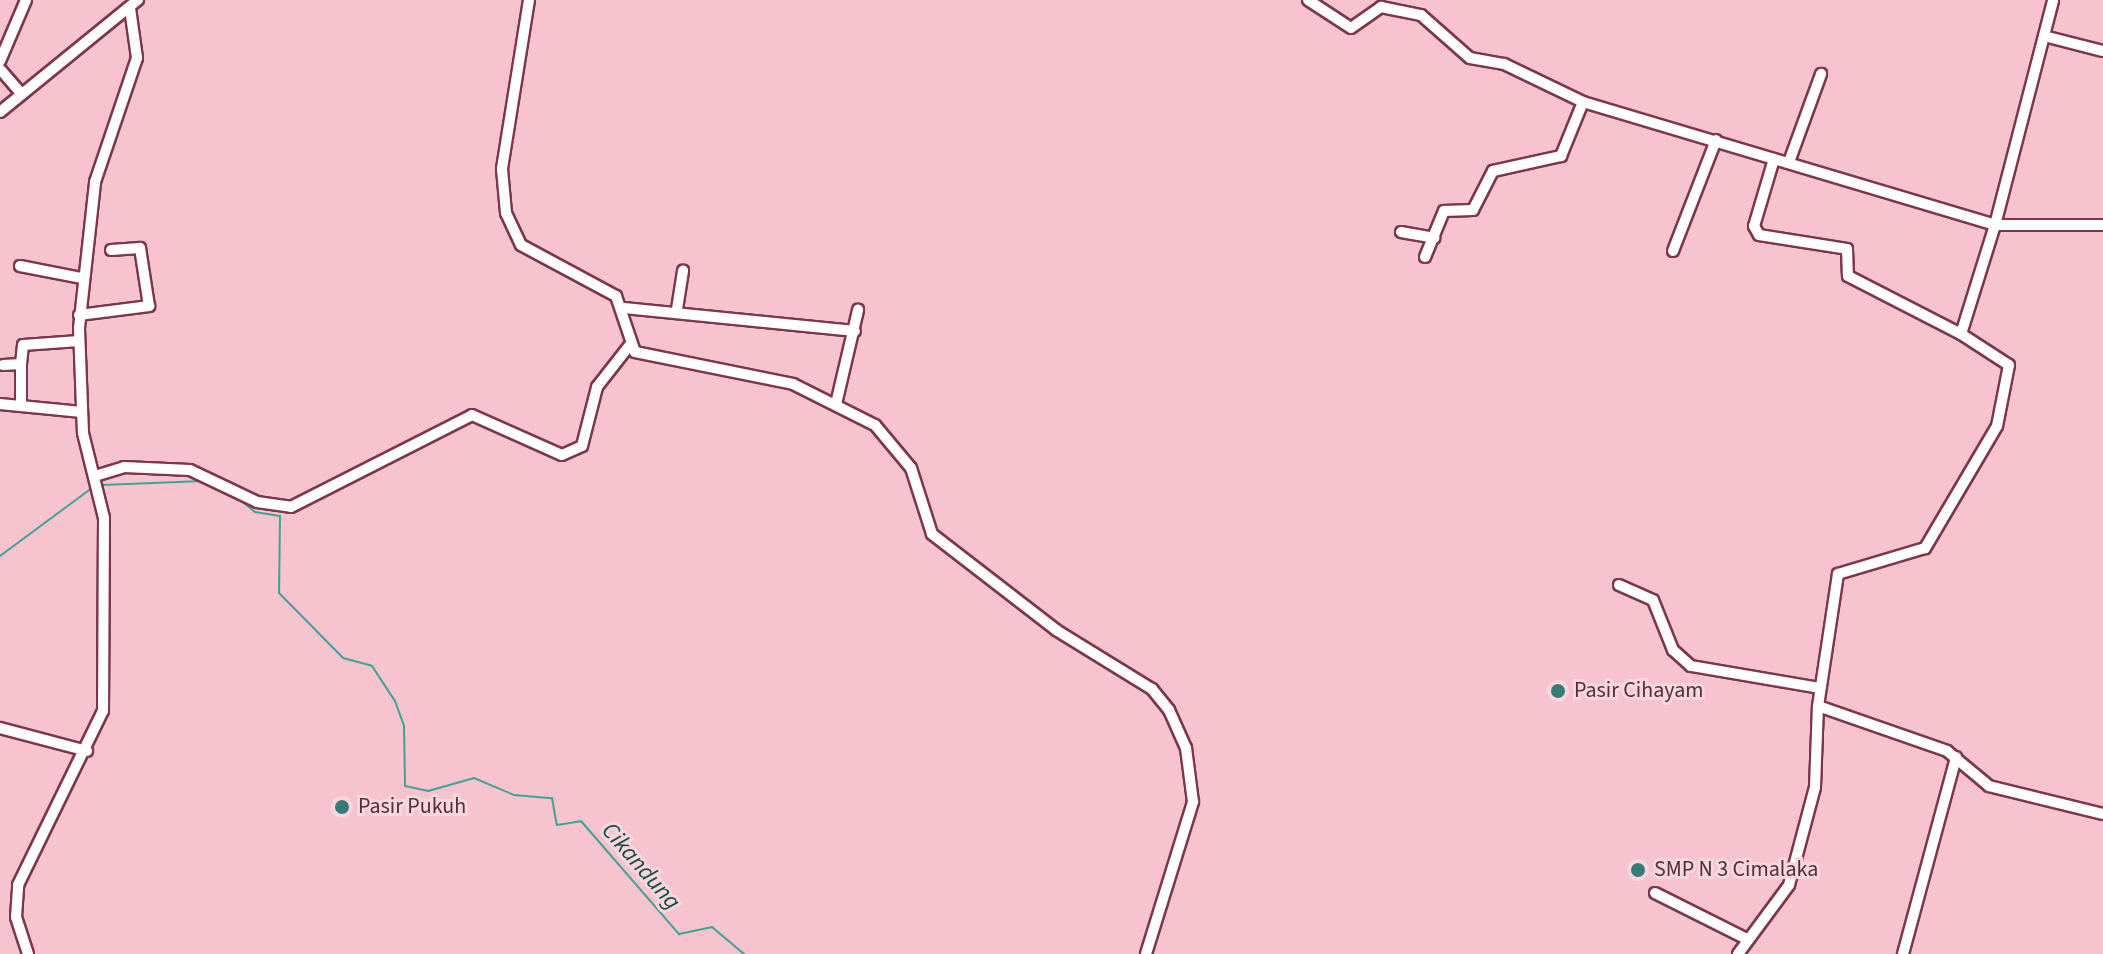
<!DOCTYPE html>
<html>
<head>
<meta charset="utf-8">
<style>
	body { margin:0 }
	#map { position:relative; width:2103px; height:954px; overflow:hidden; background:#f6c3cf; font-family:"Source Sans 3",sans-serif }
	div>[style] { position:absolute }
	.stream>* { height:2px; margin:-1px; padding:0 1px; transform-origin:1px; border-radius:1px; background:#40a396 }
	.roads { filter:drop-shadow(2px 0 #7c374c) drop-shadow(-2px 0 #7c374c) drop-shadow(0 2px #7c374c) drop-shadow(0 -2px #7c374c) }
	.minor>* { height:10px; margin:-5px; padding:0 5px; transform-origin:5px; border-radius:5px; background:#fff }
	.dots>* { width:22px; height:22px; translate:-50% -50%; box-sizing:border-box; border:4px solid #f8d6dd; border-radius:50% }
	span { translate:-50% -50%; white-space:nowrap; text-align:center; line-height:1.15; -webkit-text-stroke:6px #f8d6dd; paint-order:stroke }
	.poi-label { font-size:22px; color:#523039 }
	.left { translate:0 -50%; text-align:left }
	.water-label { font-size:24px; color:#114b44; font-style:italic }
</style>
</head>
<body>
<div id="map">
	<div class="stream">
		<i style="left:102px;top:485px;width:101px;rotate:-2.3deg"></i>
		<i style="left:237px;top:497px;width:23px;rotate:40deg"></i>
		<i style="left:255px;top:512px;width:25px;rotate:9deg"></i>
		<i style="left:280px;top:516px;width:77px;rotate:90.7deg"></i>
		<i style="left:279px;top:593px;width:91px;rotate:45.4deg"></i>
		<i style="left:343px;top:658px;width:30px;rotate:15deg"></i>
		<i style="left:372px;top:666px;width:42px;rotate:56.7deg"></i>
		<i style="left:395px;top:701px;width:27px;rotate:70deg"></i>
		<i style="left:404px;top:726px;width:60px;rotate:89deg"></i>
		<i style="left:405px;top:786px;width:24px;rotate:12deg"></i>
		<i style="left:428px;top:791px;width:48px;rotate:-15.8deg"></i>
		<i style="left:474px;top:778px;width:43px;rotate:23deg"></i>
		<i style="left:514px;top:795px;width:38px;rotate:5deg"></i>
		<i style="left:552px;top:798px;width:27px;rotate:80deg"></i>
		<i style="left:557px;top:825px;width:24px;rotate:-9deg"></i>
		<i style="left:581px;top:821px;width:150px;rotate:49.1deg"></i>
		<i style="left:679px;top:934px;width:34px;rotate:-12deg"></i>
		<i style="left:712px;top:927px;width:42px;rotate:40.2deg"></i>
		<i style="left:0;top:556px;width:114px;rotate:-36.5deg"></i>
	</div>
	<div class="roads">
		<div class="minor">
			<i style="left:529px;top:0;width:171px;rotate:99.1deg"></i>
			<i style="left:502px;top:169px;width:44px;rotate:84.8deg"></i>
			<i style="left:506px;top:213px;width:35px;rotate:65deg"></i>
			<i style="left:521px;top:245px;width:108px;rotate:28.2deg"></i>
			<i style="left:616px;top:296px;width:59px;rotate:71.3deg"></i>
			<i style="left:635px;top:352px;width:161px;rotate:11.4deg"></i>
			<i style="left:793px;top:384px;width:92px;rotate:26.6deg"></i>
			<i style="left:875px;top:425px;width:56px;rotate:50.1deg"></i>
			<i style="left:911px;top:468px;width:69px;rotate:72.3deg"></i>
			<i style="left:932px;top:534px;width:157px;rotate:37.7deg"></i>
			<i style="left:1056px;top:630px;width:113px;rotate:31.6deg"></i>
			<i style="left:1152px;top:689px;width:27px;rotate:51deg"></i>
			<i style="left:1169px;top:710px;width:42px;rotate:65.9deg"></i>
			<i style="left:1186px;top:748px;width:54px;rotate:82.6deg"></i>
			<i style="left:1193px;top:802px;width:159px;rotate:107.2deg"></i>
			<i style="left:1308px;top:0;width:51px;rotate:33.1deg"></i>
			<i style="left:1351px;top:28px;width:37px;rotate:-35deg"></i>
			<i style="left:1381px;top:7px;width:41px;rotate:11.3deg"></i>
			<i style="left:1421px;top:15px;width:65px;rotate:41.3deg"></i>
			<i style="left:1470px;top:58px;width:35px;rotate:10deg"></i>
			<i style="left:1504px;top:64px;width:88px;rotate:25.7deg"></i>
			<i style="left:1583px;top:102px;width:430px;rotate:16.6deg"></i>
			<i style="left:1995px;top:225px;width:232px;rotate:-75.5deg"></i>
			<i style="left:2044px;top:36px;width:61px;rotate:14.3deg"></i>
			<i style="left:0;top:61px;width:66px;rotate:-66.9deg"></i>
			<i style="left:0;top:69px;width:33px;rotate:49deg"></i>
			<i style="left:0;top:112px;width:178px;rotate:-39.1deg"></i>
			<i style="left:1774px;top:159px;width:70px;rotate:106.6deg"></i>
			<i style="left:1754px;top:226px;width:10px;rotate:61deg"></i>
			<i style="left:1759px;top:235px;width:89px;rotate:9deg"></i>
			<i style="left:1847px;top:249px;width:27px;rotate:88deg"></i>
			<i style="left:1848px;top:276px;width:127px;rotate:27.2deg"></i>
			<i style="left:1789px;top:162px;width:94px;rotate:-70deg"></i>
			<i style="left:2103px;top:225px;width:108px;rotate:180deg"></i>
			<i style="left:1995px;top:225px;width:114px;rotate:107.3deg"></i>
			<i style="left:1961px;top:334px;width:57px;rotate:32.9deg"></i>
			<i style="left:2009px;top:365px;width:62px;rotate:101.1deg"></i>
			<i style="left:1997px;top:426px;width:142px;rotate:120.5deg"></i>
			<i style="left:1925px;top:548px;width:91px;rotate:163.4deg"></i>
			<i style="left:1838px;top:574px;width:134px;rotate:98.6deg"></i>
			<i style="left:1818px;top:706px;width:137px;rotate:19.2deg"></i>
			<i style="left:1947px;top:751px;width:55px;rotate:39.8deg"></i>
			<i style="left:1989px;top:786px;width:117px;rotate:13.8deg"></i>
			<i style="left:1401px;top:232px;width:34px;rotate:10deg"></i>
			<i style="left:1673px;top:251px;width:119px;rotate:-68.8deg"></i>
			<i style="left:1425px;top:257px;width:50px;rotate:-67.6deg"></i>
			<i style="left:1444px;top:211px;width:29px;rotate:-2deg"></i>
			<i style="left:1473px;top:210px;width:44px;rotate:-62.9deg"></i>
			<i style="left:1493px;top:171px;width:70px;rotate:-12.4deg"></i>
			<i style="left:1561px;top:156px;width:58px;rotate:-67.8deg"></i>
			<i style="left:20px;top:266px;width:62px;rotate:11.1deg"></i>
			<i style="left:624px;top:308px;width:232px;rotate:5.7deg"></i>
			<i style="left:677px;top:309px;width:39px;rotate:-81deg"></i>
			<i style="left:79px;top:315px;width:71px;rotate:-7.3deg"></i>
			<i style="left:149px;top:306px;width:59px;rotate:-98.8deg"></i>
			<i style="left:140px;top:248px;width:29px;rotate:176deg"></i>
			<i style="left:21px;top:364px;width:19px;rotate:-84deg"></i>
			<i style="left:23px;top:345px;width:56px;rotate:-4.1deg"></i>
			<i style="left:3px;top:365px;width:18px;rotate:-3deg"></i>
			<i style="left:21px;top:364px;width:42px;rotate:90deg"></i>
			<i style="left:0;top:404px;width:82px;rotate:5.6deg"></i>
			<i style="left:836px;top:404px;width:97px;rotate:-76.8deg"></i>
			<i style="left:95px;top:476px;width:30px;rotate:-17deg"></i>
			<i style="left:124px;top:467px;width:66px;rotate:2.6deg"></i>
			<i style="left:190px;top:470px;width:74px;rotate:25.5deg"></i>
			<i style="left:257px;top:502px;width:34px;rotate:8deg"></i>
			<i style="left:291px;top:507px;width:203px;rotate:-26.9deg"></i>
			<i style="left:472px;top:415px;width:98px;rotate:24deg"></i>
			<i style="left:562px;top:455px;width:22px;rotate:-24deg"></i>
			<i style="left:582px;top:446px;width:61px;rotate:-75.7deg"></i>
			<i style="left:597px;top:387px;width:52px;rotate:-52deg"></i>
			<i style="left:1619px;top:585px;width:37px;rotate:24deg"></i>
			<i style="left:1653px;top:600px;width:54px;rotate:68.2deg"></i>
			<i style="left:1673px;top:650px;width:24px;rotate:42deg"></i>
			<i style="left:1691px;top:666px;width:131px;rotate:9.7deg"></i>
			<i style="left:0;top:728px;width:90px;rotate:14.8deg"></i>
			<i style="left:1655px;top:893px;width:101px;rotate:26.6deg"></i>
			<i style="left:28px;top:954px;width:39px;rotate:-108deg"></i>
			<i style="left:16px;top:917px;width:32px;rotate:-86deg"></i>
			<i style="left:18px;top:885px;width:194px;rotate:-64deg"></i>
			<i style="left:103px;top:711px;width:193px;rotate:-89.7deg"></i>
			<i style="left:104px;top:518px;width:88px;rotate:-103.9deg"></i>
			<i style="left:83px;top:433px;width:105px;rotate:-92.2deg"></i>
			<i style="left:79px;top:328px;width:147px;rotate:-83.7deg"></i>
			<i style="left:95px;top:182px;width:131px;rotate:-71.3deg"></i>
			<i style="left:137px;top:58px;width:50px;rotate:-98deg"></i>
			<i style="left:1738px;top:954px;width:86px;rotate:-53.5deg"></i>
			<i style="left:1789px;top:885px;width:101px;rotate:-75.1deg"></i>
			<i style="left:1815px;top:787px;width:81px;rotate:-87.9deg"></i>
			<i style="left:1903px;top:954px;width:204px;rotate:-74.9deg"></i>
		</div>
	</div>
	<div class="dots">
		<i style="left:1558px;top:691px;background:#377c73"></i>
		<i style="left:342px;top:807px;background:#377c73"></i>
		<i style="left:1638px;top:870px;background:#377c73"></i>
	</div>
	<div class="poi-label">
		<span class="left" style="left:1574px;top:691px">Pasir Cihayam</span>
		<span class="left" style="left:358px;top:807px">Pasir Pukuh</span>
		<span class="left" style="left:1654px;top:870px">SMP N 3 Cimalaka</span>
	</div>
	<div class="water-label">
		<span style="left:641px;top:866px;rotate:49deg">Cikandung</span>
	</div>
</div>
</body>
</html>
